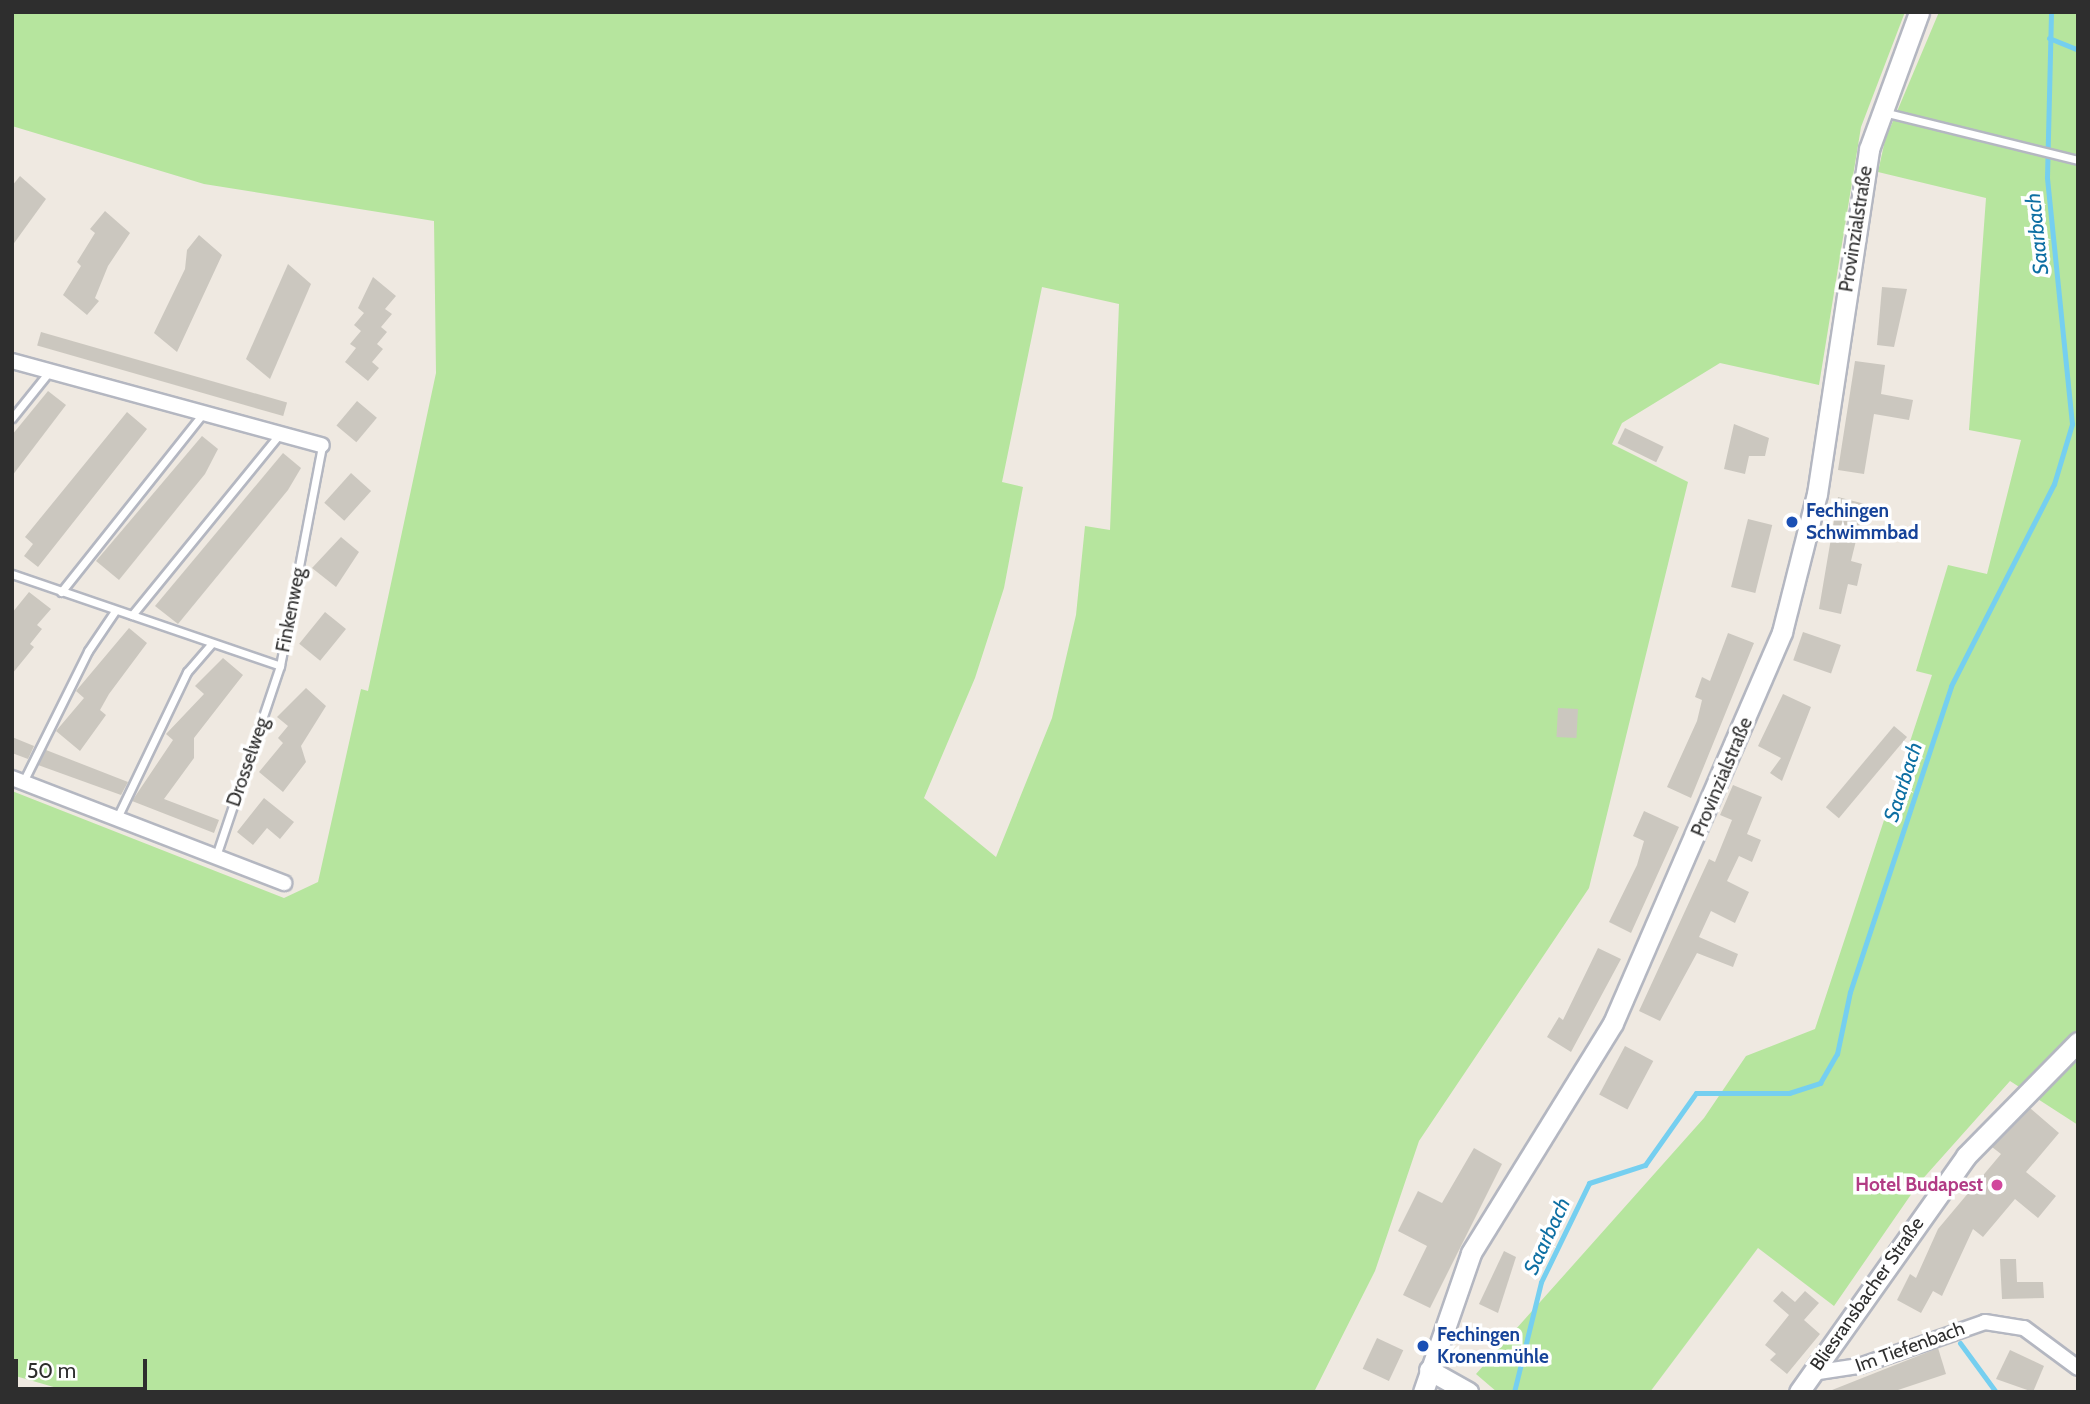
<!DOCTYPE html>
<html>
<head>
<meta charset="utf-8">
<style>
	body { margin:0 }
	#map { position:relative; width:2090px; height:1404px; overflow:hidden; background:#efe9e1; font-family:Cabin,sans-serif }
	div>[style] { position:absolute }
	.green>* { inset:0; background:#b6e59e }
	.stream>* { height:5px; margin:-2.5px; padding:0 2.5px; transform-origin:2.5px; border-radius:2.5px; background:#75cff0 }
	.building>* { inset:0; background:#cbc7bf; transform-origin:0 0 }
	.roads { filter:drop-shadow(2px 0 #b4b7c1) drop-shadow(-2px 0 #b4b7c1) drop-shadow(0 2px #b4b7c1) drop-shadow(0 -2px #b4b7c1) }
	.lane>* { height:7px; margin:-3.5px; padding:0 3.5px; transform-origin:3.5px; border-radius:3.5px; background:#fff }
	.street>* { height:14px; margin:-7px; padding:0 7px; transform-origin:7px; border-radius:7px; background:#fff }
	.secondary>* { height:19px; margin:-9.5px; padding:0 9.5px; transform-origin:9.5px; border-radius:9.5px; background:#fff }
	.dots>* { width:19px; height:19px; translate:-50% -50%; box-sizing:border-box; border:4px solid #fff; border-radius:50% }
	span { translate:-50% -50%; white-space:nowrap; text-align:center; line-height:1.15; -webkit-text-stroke:7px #fff; paint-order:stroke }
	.street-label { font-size:19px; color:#2e2e2e }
	.transit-label { font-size:19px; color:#164399; font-weight:700 }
	.left { translate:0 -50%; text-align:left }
	.hotel-label { font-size:19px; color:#b23c85; font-weight:700 }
	.right { translate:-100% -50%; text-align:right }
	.water-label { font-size:21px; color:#0d6fa3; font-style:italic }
	.frame { position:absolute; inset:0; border:14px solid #2e2e2e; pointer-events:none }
	.scale { position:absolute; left:14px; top:1359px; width:133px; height:32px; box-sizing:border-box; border:4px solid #2e2e2e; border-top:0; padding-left:9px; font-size:21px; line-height:24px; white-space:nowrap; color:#2e2e2e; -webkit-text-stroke:5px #fff; paint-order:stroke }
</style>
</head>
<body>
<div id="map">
	<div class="green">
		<i style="clip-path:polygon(evenodd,12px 12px,1905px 12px,1861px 127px,1819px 385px,1720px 363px,1622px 423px,1612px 444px,1688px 482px,1589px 888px,1419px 1141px,1375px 1271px,1314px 1392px,71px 1392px,12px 1375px,12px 791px,284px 898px,318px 882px,361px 689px,368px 691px,436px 373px,434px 221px,204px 184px,12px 126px,12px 12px,1042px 287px,1119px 304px,1110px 530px,1085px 526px,1076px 615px,1052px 718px,996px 857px,924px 798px,975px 678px,1004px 588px,1023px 487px,1002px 482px,1042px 287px)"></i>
		<i style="clip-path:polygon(1939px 12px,2078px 12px,2078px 1125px,2010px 1081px,1919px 1183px,1834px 1306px,1758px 1248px,1650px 1392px,1497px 1392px,1476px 1374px,1704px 1118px,1746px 1056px,1815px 1029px,1932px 675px,1916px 671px,1948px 565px,1987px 574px,2021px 440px,1969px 430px,1986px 198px,1878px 172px,1885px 140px)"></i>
	</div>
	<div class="stream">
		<i style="left:2049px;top:38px;width:31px;rotate:22deg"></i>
		<i style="left:1960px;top:1343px;width:61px;rotate:53.7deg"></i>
		<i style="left:1514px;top:1392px;width:113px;rotate:-76.2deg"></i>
		<i style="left:1541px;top:1282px;width:110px;rotate:-64.1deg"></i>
		<i style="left:1589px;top:1183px;width:59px;rotate:-17.8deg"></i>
		<i style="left:1645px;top:1165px;width:88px;rotate:-54.7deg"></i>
		<i style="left:1696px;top:1093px;width:93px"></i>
		<i style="left:1789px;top:1093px;width:33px;rotate:-18deg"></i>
		<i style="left:1820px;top:1083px;width:34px;rotate:-60deg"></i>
		<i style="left:1837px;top:1054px;width:63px;rotate:-78.2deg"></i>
		<i style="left:1850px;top:992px;width:322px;rotate:-71.7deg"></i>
		<i style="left:1951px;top:686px;width:227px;rotate:-63deg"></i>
		<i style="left:2054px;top:484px;width:63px;rotate:-73.3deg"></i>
		<i style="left:2072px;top:424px;width:248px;rotate:-95.8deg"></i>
		<i style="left:2047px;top:177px;width:165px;rotate:-88.6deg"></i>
	</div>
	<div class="building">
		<i style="clip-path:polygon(20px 176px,46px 199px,12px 246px,12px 186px)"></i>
		<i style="clip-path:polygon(105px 211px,130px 233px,108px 266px,95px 298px,99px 301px,87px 315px,63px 295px,81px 266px,77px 262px,95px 233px,90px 229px)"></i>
		<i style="clip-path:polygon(199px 235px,222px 255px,177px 352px,154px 333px,185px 269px,187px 250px)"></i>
		<i style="clip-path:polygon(288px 264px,311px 284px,270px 379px,246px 359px)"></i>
		<i style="clip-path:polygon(373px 277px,396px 296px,385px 309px,392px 314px,381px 327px,387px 332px,377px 344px,383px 349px,372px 362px,379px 368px,368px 381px,345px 362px,356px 348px,350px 344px,361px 331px,354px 325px,364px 313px,358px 308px)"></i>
		<i style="clip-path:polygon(1882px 287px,1907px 289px,1894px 347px,1877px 345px)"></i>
		<i style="left:41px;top:332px;width:256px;height:14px;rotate:16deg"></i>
		<i style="clip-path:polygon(1855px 361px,1885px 365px,1881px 394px,1913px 400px,1909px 420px,1874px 414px,1864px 474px,1838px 470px)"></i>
		<i style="clip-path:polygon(48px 391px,66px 405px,12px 476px,12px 435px)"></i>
		<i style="left:357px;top:401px;width:26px;height:32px;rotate:40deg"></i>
		<i style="clip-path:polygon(127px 412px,147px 429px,38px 567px,24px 556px,33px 544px,25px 537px)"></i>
		<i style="clip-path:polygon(1734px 424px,1769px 438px,1765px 456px,1749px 456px,1745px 474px,1724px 469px)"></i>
		<i style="left:1625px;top:428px;width:43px;height:17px;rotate:26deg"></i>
		<i style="clip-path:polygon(202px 436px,218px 449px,205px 474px,119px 580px,96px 561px)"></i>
		<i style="clip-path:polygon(283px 453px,301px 468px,288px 490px,178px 624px,155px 606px)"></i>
		<i style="left:351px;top:473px;width:27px;height:40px;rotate:42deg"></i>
		<i style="clip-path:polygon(1838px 497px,1865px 504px,1851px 561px,1862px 564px,1857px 586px,1848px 584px,1841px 614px,1819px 609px)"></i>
		<i style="left:1748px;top:519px;width:25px;height:70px;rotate:14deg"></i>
		<i style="clip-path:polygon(341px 537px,359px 552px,336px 587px,312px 568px)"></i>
		<i style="clip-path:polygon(29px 592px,51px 609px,37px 625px,42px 629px,30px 644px,34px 647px,12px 674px,12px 613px)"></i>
		<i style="left:325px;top:612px;width:27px;height:41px;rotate:39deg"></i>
		<i style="clip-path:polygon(129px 628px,147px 643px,109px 694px,100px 710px,106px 715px,80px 751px,56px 731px,84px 698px,76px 691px)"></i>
		<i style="left:1803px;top:632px;width:40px;height:30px;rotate:19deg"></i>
		<i style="clip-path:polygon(1728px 633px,1754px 643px,1691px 798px,1667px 787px,1697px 721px,1702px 700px,1695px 697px,1702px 677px,1710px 681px)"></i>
		<i style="clip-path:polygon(223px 658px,243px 675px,194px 738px,194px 758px,164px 799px,219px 820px,214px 833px,132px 801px,173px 740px,166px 734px,204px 694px,195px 686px)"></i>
		<i style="clip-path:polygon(306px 688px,326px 706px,301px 746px,306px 762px,283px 792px,259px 772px,283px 743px,278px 738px,288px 726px,277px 717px)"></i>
		<i style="clip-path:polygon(1783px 694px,1811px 707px,1782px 781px,1770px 773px,1781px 758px,1758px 746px)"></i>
		<i style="left:1558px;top:708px;width:20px;height:29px;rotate:3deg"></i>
		<i style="left:1894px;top:726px;width:17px;height:106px;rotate:40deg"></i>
		<i style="clip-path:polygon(12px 737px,34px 746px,28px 759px,12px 753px)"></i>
		<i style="clip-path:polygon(46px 750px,128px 782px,121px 795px,38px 765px)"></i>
		<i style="clip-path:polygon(1733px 785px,1762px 797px,1747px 834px,1761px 840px,1752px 862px,1739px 856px,1727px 881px,1749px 892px,1735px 923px,1711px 911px,1699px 937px,1738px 954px,1733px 967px,1697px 953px,1660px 1021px,1639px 1011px,1709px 859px,1715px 862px,1732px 820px,1720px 815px)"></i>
		<i style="clip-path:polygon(264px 798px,294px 822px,280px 839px,267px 828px,253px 845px,237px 832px)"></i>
		<i style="clip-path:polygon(1644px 811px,1679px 827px,1631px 933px,1609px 922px,1637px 865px,1644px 841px,1633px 836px)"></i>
		<i style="clip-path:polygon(1598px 948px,1621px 959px,1571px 1052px,1547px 1037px,1559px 1017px,1563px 1020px)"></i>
		<i style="left:1625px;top:1046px;width:32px;height:55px;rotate:28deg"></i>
		<i style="clip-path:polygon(2030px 1108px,2059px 1133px,2026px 1172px,2056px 1196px,2038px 1218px,2015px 1199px,1983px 1237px,1973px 1229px,1942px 1296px,1933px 1291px,1921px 1313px,1897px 1300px,1910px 1274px,1916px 1278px,1938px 1229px,2001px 1154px,1992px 1147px)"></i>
		<i style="clip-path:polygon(1474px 1148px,1502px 1164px,1430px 1308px,1403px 1295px,1427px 1246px,1398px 1231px,1418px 1191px,1442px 1203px)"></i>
		<i style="clip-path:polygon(1504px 1251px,1516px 1257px,1498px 1313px,1479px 1304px)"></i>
		<i style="clip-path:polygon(2000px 1259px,2016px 1259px,2017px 1282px,2043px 1282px,2044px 1298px,2002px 1299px)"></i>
		<i style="clip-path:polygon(1782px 1291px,1795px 1302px,1805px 1291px,1819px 1303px,1804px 1320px,1820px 1334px,1787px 1374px,1770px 1360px,1776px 1354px,1765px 1345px,1789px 1315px,1773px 1301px)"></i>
		<i style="left:1377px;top:1338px;width:29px;height:34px;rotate:25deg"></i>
		<i style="clip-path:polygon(1938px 1348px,1946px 1374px,1892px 1392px,1827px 1392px)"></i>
		<i style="clip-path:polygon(2010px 1350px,2044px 1366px,2033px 1392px,1996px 1379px)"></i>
	</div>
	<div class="roads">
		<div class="lane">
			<i style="left:1883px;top:112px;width:201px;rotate:13.8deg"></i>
			<i style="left:12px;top:418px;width:59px;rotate:-51.2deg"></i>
			<i style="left:12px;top:574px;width:283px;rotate:18.9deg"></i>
			<i style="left:280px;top:666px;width:225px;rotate:-79.2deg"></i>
			<i style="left:61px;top:592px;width:226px;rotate:-51.5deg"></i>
			<i style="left:132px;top:615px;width:232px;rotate:-50.8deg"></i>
			<i style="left:23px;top:782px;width:146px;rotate:-63.6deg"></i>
			<i style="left:88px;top:651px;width:48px;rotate:-56deg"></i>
			<i style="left:117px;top:818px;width:162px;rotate:-64.4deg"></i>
			<i style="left:187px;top:672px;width:37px;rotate:-49deg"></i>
			<i style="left:216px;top:856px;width:200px;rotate:-71.4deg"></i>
		</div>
		<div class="street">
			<i style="left:12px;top:361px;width:321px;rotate:15.2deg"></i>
			<i style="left:12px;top:778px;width:292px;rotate:21.1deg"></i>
			<i style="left:1812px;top:1373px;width:48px;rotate:-8.5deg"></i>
			<i style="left:1859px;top:1366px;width:133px;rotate:-19.2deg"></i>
			<i style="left:1985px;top:1322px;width:39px;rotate:9deg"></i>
			<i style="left:2024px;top:1328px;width:67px;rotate:36.5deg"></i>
		</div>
		<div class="secondary">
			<i style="left:1429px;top:1370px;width:45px;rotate:29.4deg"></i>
			<i style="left:1423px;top:1392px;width:147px;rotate:-70.9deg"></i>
			<i style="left:1471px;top:1253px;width:270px;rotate:-58.3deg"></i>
			<i style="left:1613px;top:1023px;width:426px;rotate:-66.6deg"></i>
			<i style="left:1782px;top:632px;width:142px;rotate:-75.8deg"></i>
			<i style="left:1817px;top:494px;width:349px;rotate:-81.4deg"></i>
			<i style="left:1869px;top:149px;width:146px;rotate:-69.9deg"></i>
			<i style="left:1799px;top:1392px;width:289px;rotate:-54.7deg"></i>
			<i style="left:1966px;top:1156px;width:160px;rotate:-45.5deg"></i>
		</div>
	</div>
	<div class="dots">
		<i style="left:1792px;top:522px;background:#1a4fb4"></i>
		<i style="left:1997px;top:1185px;background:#d1479c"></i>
		<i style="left:1423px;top:1346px;background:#1a4fb4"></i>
	</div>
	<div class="street-label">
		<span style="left:1856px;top:229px;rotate:-81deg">Provinzialstraße</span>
		<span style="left:291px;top:610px;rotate:-79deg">Finkenweg</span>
		<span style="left:248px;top:762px;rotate:-71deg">Drosselweg</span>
		<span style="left:1722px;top:777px;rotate:-67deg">Provinzialstraße</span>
		<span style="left:1867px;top:1294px;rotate:-55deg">Bliesransbacher Straße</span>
		<span style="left:1910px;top:1347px;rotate:-20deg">Im Tiefenbach</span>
	</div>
	<div class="transit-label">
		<span class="left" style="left:1806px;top:522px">Fechingen<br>Schwimmbad</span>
		<span class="left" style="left:1437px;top:1346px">Fechingen<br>Kronenmühle</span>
	</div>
	<div class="hotel-label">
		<span class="right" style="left:1983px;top:1185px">Hotel Budapest</span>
	</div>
	<div class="water-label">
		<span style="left:2037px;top:234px;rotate:-96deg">Saarbach</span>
		<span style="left:1903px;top:782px;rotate:-72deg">Saarbach</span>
		<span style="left:1547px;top:1236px;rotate:-65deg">Saarbach</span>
	</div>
	<div class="frame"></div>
	<div class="scale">50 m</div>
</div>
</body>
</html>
